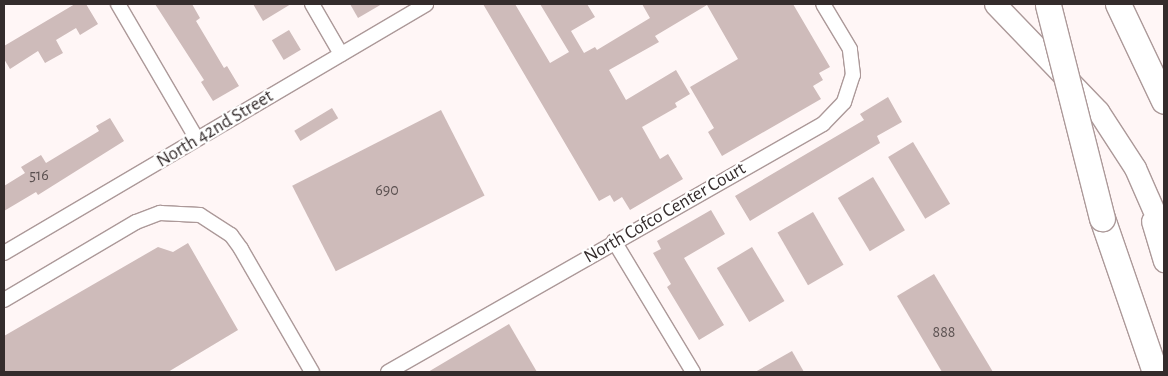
<!DOCTYPE html>
<html>
<head>
<meta charset="utf-8">
<style>
	body { margin:0 }
	#map { position:relative; width:1168px; height:376px; overflow:hidden; background:#fff6f6; font-family:"Alegreya Sans",sans-serif }
	div>[style] { position:absolute }
	.building>* { inset:0; background:#cebbba; transform-origin:0 0 }
	.roads { filter:drop-shadow(1px 0 #ac9999) drop-shadow(-1px 0 #ac9999) drop-shadow(0 1px #ac9999) drop-shadow(0 -1px #ac9999) }
	.street>* { height:14px; margin:-7px; padding:0 7px; transform-origin:7px; border-radius:7px; background:#fff }
	.primary>* { height:21px; margin:-10.5px; padding:0 10.5px; transform-origin:10.5px; border-radius:10.5px; background:#fff }
	.highway>* { height:25px; margin:-12.5px; padding:0 12.5px; transform-origin:12.5px; border-radius:12.5px; background:#fff }
	.bridges { filter:drop-shadow(1px 0 #ac9999) drop-shadow(-1px 0 #ac9999) drop-shadow(0 1px #ac9999) drop-shadow(0 -1px #ac9999) }
	.highway-bridge>* { height:25px; margin:-12.5px; padding:0 12.5px; transform-origin:12.5px; border-radius:12.5px; background:#fff }
	span { translate:-50% -50%; white-space:nowrap; text-align:center; line-height:1.15; -webkit-text-stroke:4.5px #fff; paint-order:stroke }
	.number-label { font-size:16px; color:#5a5050 }
	.number-label span { -webkit-text-stroke-width:0 }
	.street-label { font-size:19px; color:#342c2c }
	.frame { position:absolute; inset:0; border:5px solid #342c2c; pointer-events:none }
</style>
</head>
<body>
<div id="map">
	<div class="building">
		<i style="clip-path:polygon(75px 4px,86px 4px,98px 24px,80px 35px,76px 28px,56px 40px,63px 53px,45px 63px,38px 51px,10px 69px,4px 59px,4px 46px)"></i>
		<i style="clip-path:polygon(155px 4px,192px 4px,200px 18px,196px 21px,224px 68px,227px 66px,239px 86px,213px 101px,201px 82px,204px 80px)"></i>
		<i style="clip-path:polygon(253px 4px,291px 4px,263px 21px)"></i>
		<i style="clip-path:polygon(350px 4px,382px 4px,358px 18px)"></i>
		<i style="clip-path:polygon(483px 4px,515px 4px,550px 63px,569px 52px,540px 4px,587px 4px,595px 17px,571px 31px,584px 53px,595px 47px,597px 50px,650px 18px,642px 4px,793px 4px,830px 67px,819px 73px,823px 80px,813px 86px,821px 99px,722px 156px,708px 132px,714px 128px,690px 87px,738px 59px,707px 5px,655px 36px,659px 42px,609px 70px,626px 100px,676px 70px,690px 94px,675px 103px,677px 107px,642px 127px,660px 159px,668px 154px,683px 179px,630px 210px,622px 197px,614px 202px,610px 195px,599px 201px)"></i>
		<i style="left:289px;top:30px;width:23px;height:20px;rotate:59deg"></i>
		<i style="clip-path:polygon(888px 97px,902px 122px,877px 136px,880px 143px,750px 221px,735px 196px,864px 120px,860px 114px)"></i>
		<i style="left:332px;top:108px;width:12px;height:44px;rotate:59deg"></i>
		<i style="left:441px;top:110px;width:96px;height:167px;rotate:63deg"></i>
		<i style="clip-path:polygon(110px 118px,124px 141px,38px 195px,36px 192px,4px 211px,4px 186px,25px 173px,21px 167px,41px 155px,46px 163px,99px 131px,96px 126px)"></i>
		<i style="left:913px;top:142px;width:72px;height:29px;rotate:59deg"></i>
		<i style="left:873px;top:177px;width:62px;height:41px;rotate:59deg"></i>
		<i style="clip-path:polygon(711px 210px,725px 234px,684px 258px,724px 325px,699px 340px,667px 287px,671px 284px,653px 253px,661px 249px,657px 241px)"></i>
		<i style="left:813px;top:212px;width:61px;height:41px;rotate:60deg"></i>
		<i style="clip-path:polygon(188px 243px,238px 330px,168px 372px,4px 372px,4px 336px,158px 247px,173px 252px)"></i>
		<i style="left:752px;top:247px;width:63px;height:41px;rotate:59deg"></i>
		<i style="clip-path:polygon(934px 274px,993px 372px,942px 372px,897px 296px)"></i>
		<i style="clip-path:polygon(509px 324px,537px 372px,428px 372px)"></i>
		<i style="clip-path:polygon(792px 351px,804px 372px,755px 372px)"></i>
	</div>
	<div class="roads">
		<div class="street">
			<i style="left:118px;top:4px;width:156px;rotate:59.7deg"></i>
			<i style="left:312px;top:4px;width:58px;rotate:59.9deg"></i>
			<i style="left:614px;top:241px;width:153px;rotate:58.9deg"></i>
			<i style="left:4px;top:253px;width:490px;rotate:-30.5deg"></i>
			<i style="left:4px;top:300px;width:153px;rotate:-30.6deg"></i>
			<i style="left:136px;top:222px;width:26px;rotate:-21deg"></i>
			<i style="left:160px;top:213px;width:40px;rotate:2.9deg"></i>
			<i style="left:200px;top:215px;width:37px;rotate:33deg"></i>
			<i style="left:231px;top:235px;width:17px;rotate:54deg"></i>
			<i style="left:241px;top:249px;width:142px;rotate:60deg"></i>
			<i style="left:388px;top:372px;width:501px;rotate:-29.69deg"></i>
			<i style="left:823px;top:124px;width:30px;rotate:-46deg"></i>
			<i style="left:844px;top:102px;width:28px;rotate:-72deg"></i>
			<i style="left:853px;top:75px;width:26px;rotate:-97deg"></i>
			<i style="left:850px;top:49px;width:52px;rotate:-121deg"></i>
		</div>
		<div class="primary">
			<i style="left:995px;top:4px;width:149px;rotate:46.1deg"></i>
			<i style="left:1098px;top:111px;width:68px;rotate:57deg"></i>
			<i style="left:1135px;top:168px;width:72px;rotate:66.3deg"></i>
			<i style="left:1152px;top:221px;width:42px;rotate:73.3deg"></i>
		</div>
		<div class="highway">
			<i style="left:1118px;top:4px;width:107px;rotate:64.6deg"></i>
			<i style="left:1102px;top:218px;width:163px;rotate:71deg"></i>
		</div>
	</div>
	<div class="bridges">
		<div class="highway-bridge">
			<i style="left:1048px;top:5px;width:220px;rotate:75.8deg"></i>
		</div>
	</div>
	<div class="number-label">
		<span style="left:39px;top:175px">516</span>
		<span style="left:387px;top:190px">690</span>
		<span style="left:944px;top:332px">888</span>
	</div>
	<div class="street-label">
		<span style="left:215px;top:129px;rotate:-31deg">North 42nd Street</span>
		<span style="left:665px;top:213px;rotate:-30deg">North Cofco Center Court</span>
	</div>
	<div class="frame"></div>
</div>
</body>
</html>
